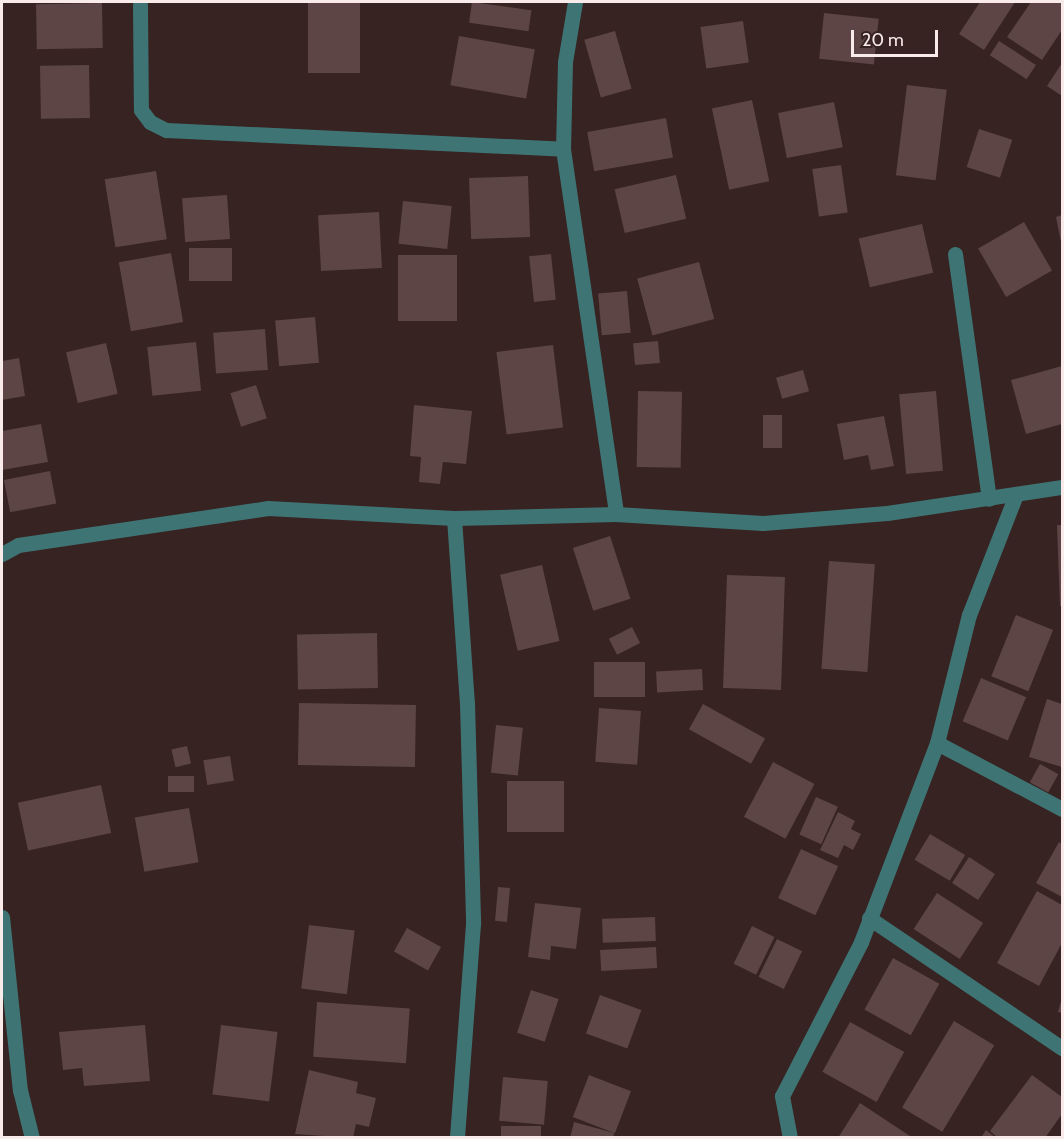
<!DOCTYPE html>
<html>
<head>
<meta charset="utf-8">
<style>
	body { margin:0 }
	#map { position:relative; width:1064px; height:1139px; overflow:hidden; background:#372322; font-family:Cabin,sans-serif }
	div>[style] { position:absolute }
	.building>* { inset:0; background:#5c4544; transform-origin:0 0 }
	.minor>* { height:15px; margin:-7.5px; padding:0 7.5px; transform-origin:7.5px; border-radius:7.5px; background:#3e7574 }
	span { translate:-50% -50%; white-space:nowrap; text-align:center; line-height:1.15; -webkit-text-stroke:4.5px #372322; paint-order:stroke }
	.frame { position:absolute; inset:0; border:3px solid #f9ebea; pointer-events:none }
	.scale { position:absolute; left:851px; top:30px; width:87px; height:27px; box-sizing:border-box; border:3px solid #f9ebea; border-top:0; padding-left:8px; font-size:18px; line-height:21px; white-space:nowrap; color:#f9ebea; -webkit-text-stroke:4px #372322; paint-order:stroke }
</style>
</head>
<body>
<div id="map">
	<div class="building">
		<i style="left:308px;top:2px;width:52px;height:71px"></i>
		<i style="left:472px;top:2px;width:60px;height:21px;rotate:8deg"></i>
		<i style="clip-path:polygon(980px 2px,1015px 2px,984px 50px,959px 34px)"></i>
		<i style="clip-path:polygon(1031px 2px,1062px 2px,1062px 30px,1042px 60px,1007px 37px)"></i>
		<i style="left:102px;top:3px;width:45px;height:66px;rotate:89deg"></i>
		<i style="left:824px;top:13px;width:55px;height:46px;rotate:6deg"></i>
		<i style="left:743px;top:21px;width:42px;height:43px;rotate:82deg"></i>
		<i style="left:615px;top:31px;width:60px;height:32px;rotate:74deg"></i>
		<i style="left:459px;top:36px;width:77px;height:50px;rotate:10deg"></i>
		<i style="left:999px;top:41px;width:44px;height:17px;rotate:33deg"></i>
		<i style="clip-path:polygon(1062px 63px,1062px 96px,1047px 86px)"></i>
		<i style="left:89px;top:65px;width:53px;height:49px;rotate:89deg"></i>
		<i style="left:907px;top:85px;width:40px;height:91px;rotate:7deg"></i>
		<i style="left:752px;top:100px;width:83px;height:41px;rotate:78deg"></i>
		<i style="left:834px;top:102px;width:46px;height:57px;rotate:79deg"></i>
		<i style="left:666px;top:118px;width:40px;height:80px;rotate:80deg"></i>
		<i style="left:979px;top:129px;width:35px;height:40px;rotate:18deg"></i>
		<i style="left:841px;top:165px;width:48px;height:29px;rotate:82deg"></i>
		<i style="left:156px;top:171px;width:69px;height:52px;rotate:81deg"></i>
		<i style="left:676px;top:175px;width:45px;height:63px;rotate:77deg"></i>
		<i style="left:528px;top:176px;width:61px;height:59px;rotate:88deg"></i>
		<i style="left:227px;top:195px;width:44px;height:45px;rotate:86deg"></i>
		<i style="left:403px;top:201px;width:49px;height:43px;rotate:6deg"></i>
		<i style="left:379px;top:212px;width:56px;height:61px;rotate:87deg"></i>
		<i style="clip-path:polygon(1062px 215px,1062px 242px,1061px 242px,1056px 217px)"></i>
		<i style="left:1024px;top:222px;width:56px;height:53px;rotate:60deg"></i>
		<i style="left:922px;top:224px;width:50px;height:65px;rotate:77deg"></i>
		<i style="left:189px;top:248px;width:43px;height:33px"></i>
		<i style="left:171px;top:253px;width:70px;height:53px;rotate:80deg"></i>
		<i style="left:551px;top:254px;width:46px;height:22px;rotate:84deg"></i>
		<i style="left:398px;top:255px;width:59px;height:66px"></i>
		<i style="left:699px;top:262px;width:59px;height:64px;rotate:75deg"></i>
		<i style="left:627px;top:291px;width:42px;height:29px;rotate:85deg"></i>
		<i style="left:315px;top:317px;width:46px;height:40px;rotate:85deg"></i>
		<i style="left:265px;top:329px;width:41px;height:52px;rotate:86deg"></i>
		<i style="left:658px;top:341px;width:22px;height:25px;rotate:85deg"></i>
		<i style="left:196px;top:342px;width:49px;height:49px;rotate:84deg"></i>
		<i style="left:106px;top:343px;width:52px;height:41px;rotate:77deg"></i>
		<i style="left:553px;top:345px;width:83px;height:57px;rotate:83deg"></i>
		<i style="clip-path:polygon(19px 358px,25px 396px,2px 400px,2px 361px)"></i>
		<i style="clip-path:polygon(1062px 366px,1062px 424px,1026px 434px,1011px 380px)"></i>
		<i style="left:803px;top:370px;width:22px;height:28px;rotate:74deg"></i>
		<i style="left:256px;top:385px;width:35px;height:27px;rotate:72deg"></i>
		<i style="left:638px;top:391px;width:44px;height:76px;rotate:1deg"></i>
		<i style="left:936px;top:391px;width:80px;height:37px;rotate:85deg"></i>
		<i style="clip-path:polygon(414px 405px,472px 411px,466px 464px,443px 462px,440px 484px,419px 482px,421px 457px,410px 456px)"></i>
		<i style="left:763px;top:415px;width:19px;height:33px"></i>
		<i style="clip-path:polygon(884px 416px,894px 466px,871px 470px,868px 455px,844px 460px,837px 424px)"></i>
		<i style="clip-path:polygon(41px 424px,48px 462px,2px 470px,2px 431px)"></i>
		<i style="left:50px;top:471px;width:33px;height:47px;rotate:79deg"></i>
		<i style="clip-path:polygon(1057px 525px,1062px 525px,1062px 606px,1060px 606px)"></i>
		<i style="left:610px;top:536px;width:66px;height:39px;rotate:72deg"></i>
		<i style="left:829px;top:561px;width:46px;height:108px;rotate:4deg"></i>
		<i style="left:542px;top:565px;width:78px;height:43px;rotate:77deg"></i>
		<i style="left:727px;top:575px;width:58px;height:113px;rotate:2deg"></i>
		<i style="left:1016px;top:615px;width:40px;height:66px;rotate:22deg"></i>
		<i style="left:632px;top:627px;width:18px;height:26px;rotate:63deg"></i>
		<i style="left:377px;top:633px;width:55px;height:80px;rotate:89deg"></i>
		<i style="left:594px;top:662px;width:51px;height:35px"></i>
		<i style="left:702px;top:669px;width:21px;height:46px;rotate:87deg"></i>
		<i style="left:981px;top:678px;width:49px;height:47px;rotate:23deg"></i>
		<i style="clip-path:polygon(1047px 699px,1062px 704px,1062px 767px,1029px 757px)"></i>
		<i style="left:299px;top:703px;width:117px;height:62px;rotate:1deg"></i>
		<i style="left:703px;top:704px;width:71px;height:29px;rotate:29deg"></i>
		<i style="left:599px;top:708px;width:42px;height:54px;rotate:4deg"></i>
		<i style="left:496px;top:725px;width:27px;height:48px;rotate:6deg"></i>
		<i style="left:187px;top:746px;width:18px;height:16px;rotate:77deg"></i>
		<i style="left:230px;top:756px;width:25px;height:27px;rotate:81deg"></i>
		<i style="left:773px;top:762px;width:47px;height:62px;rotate:28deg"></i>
		<i style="left:1040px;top:764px;width:21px;height:21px;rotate:29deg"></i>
		<i style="left:194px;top:776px;width:16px;height:26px;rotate:90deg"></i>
		<i style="left:507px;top:781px;width:57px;height:51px"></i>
		<i style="left:101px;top:785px;width:49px;height:85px;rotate:78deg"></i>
		<i style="left:816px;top:797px;width:24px;height:41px;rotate:24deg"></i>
		<i style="left:189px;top:808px;width:55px;height:55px;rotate:80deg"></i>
		<i style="clip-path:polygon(838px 812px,855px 821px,851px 829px,861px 834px,853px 850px,844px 845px,838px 858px,820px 850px)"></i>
		<i style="left:930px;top:834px;width:41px;height:30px;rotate:31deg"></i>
		<i style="clip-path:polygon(1059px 842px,1062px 844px,1062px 897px,1036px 883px)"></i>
		<i style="left:801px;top:849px;width:41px;height:54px;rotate:25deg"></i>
		<i style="left:969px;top:857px;width:31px;height:31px;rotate:33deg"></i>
		<i style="left:498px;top:887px;width:12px;height:34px;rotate:5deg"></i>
		<i style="clip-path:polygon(1037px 891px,1062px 905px,1062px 943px,1039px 986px,997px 963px)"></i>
		<i style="left:937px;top:893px;width:55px;height:43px;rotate:33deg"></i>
		<i style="clip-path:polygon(535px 903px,581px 908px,576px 949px,551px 946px,550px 960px,528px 957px)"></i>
		<i style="left:655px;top:917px;width:24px;height:53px;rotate:88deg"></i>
		<i style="left:309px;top:925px;width:46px;height:64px;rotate:7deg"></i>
		<i style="left:752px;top:926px;width:25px;height:42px;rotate:26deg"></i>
		<i style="left:407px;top:928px;width:39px;height:27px;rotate:29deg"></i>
		<i style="left:777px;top:939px;width:28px;height:42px;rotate:26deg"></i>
		<i style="left:656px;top:947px;width:21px;height:56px;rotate:87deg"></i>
		<i style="left:893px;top:958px;width:53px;height:59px;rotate:29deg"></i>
		<i style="left:531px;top:990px;width:29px;height:45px;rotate:18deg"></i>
		<i style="left:600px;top:995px;width:44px;height:41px;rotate:20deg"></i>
		<i style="clip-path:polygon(1062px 998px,1062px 1013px,1058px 1012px)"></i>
		<i style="left:317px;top:1002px;width:93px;height:55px;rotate:4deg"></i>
		<i style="left:954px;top:1021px;width:47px;height:101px;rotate:31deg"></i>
		<i style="left:850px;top:1022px;width:62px;height:57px;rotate:29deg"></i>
		<i style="clip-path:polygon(145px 1025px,150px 1081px,84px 1086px,82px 1068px,63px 1070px,59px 1032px)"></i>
		<i style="left:221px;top:1025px;width:57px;height:70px;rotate:7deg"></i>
		<i style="clip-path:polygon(309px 1070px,358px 1082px,356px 1093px,376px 1098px,369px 1127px,356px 1124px,353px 1138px,295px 1134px)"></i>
		<i style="left:589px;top:1075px;width:45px;height:45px;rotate:21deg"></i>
		<i style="clip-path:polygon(1032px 1075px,1062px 1097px,1062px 1114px,1045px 1138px,998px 1138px,990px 1131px)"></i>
		<i style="left:503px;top:1077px;width:45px;height:44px;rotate:5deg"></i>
		<i style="clip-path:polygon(860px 1103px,913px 1138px,838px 1138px)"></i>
		<i style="clip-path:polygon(574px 1122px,614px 1133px,613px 1138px,570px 1138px)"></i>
		<i style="left:541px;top:1126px;width:12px;height:40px;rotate:90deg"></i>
		<i style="clip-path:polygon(986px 1130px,996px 1138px,981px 1138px)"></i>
	</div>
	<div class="minor">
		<i style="left:575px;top:2px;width:61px;rotate:99.5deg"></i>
		<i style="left:565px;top:62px;width:87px;rotate:91.3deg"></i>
		<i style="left:563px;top:149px;width:369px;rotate:81.7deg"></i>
		<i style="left:140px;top:5px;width:105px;rotate:89.5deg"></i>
		<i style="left:141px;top:110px;width:15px;rotate:53deg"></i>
		<i style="left:150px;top:122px;width:18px;rotate:27deg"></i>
		<i style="left:166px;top:130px;width:397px;rotate:2.7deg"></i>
		<i style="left:955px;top:254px;width:247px;rotate:82.1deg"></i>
		<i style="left:454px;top:518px;width:185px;rotate:86deg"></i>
		<i style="left:467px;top:703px;width:221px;rotate:88.4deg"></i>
		<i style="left:473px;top:924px;width:215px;rotate:94.3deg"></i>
		<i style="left:2px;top:554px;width:18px;rotate:-29deg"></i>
		<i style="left:18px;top:545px;width:253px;rotate:-8.4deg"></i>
		<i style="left:268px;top:508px;width:186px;rotate:3.1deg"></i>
		<i style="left:454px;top:518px;width:162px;rotate:-1.4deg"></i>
		<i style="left:616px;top:514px;width:147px;rotate:3.5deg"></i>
		<i style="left:763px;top:523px;width:124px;rotate:-4.6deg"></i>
		<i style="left:887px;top:513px;width:177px;rotate:-8.5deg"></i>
		<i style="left:937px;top:743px;width:141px;rotate:27.8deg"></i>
		<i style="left:2px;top:917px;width:174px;rotate:84.1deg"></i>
		<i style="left:20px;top:1090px;width:49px;rotate:76deg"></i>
		<i style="left:869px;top:918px;width:233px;rotate:34deg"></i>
		<i style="left:790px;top:1138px;width:43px;rotate:-100.8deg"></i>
		<i style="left:782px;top:1096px;width:173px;rotate:-62.8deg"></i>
		<i style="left:861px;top:942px;width:213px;rotate:-69.1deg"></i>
		<i style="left:937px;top:743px;width:132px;rotate:-76deg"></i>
		<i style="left:969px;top:615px;width:127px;rotate:-68.7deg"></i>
	</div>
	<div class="frame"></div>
	<div class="scale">20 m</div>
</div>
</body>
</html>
